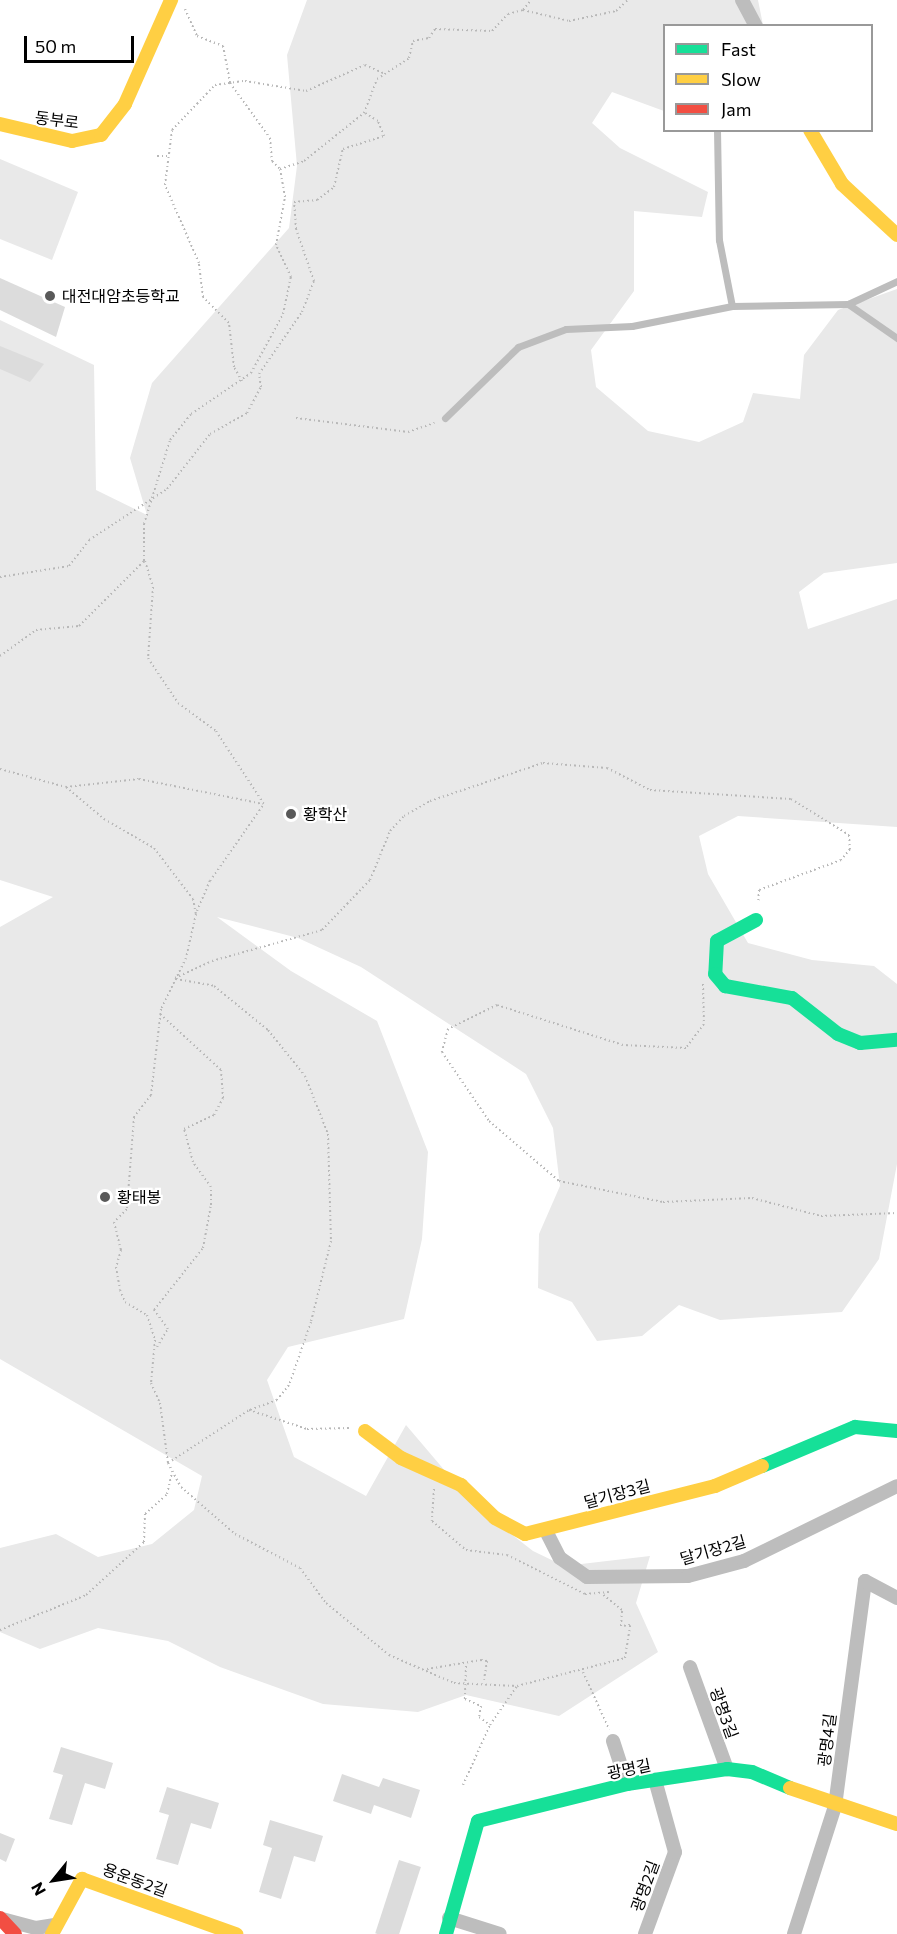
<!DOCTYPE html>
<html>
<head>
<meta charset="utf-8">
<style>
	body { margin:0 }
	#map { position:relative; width:897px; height:1934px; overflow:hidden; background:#fff; font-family:Commissioner,"Noto Sans KR",sans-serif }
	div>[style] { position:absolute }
	.green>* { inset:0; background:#e9e9e9 }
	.building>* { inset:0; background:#dcdcdc; transform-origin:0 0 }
	.path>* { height:2px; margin-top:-1px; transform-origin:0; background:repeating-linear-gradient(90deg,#b8b8b8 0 1.5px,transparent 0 4.5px) }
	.lane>* { height:7px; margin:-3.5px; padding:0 3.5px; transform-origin:3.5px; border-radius:3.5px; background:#bdbdbd }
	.street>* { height:14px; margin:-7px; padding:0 7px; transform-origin:7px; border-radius:7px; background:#bdbdbd }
	.fast>* { height:14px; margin:-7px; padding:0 7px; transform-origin:7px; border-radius:7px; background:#16e098 }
	.slow>* { height:14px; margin:-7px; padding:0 7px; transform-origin:7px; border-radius:7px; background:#ffcf43 }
	.jam>* { height:14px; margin:-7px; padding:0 7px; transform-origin:7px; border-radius:7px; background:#f24e42 }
	.dots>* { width:16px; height:16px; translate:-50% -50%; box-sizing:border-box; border:3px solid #fff; border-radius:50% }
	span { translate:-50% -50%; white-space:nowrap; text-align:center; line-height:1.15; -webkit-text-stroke:4.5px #fff; paint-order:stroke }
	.street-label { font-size:16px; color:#000 }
	.poi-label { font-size:16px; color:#000 }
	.left { translate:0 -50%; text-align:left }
	.legend { position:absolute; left:663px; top:24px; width:210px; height:108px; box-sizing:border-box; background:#fff; border:2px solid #999; margin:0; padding:8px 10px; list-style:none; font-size:18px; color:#000 }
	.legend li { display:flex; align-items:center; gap:12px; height:30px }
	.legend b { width:30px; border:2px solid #999 }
	.north { position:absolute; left:24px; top:1850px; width:60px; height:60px; -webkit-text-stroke:4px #fff; paint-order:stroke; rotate:240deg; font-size:16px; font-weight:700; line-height:24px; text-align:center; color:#000 }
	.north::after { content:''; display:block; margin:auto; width:21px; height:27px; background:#000; clip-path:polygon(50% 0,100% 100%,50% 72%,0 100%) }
	.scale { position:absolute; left:24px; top:36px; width:110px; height:27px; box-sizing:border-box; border:3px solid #000; border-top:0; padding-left:8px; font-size:18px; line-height:21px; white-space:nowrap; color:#000; -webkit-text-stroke:4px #fff; paint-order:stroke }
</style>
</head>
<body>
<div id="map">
	<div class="green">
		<i style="clip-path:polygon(307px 0,758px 0,763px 25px,664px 26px,664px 111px,612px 92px,592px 123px,620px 148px,708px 192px,702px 217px,634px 211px,634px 291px,591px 350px,596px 387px,648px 431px,699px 442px,743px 422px,753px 393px,800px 399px,804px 355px,838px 310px,897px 289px,897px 563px,824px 573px,799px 592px,808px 629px,897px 599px,897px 827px,738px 816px,699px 836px,708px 874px,748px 943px,812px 960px,874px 966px,897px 984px,897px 1164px,879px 1259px,842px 1312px,720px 1320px,679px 1305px,642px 1336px,597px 1341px,572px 1302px,538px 1288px,539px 1234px,560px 1186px,553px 1128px,526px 1074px,361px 967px,298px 938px,217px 917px,291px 971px,377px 1021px,428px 1152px,422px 1239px,404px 1319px,288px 1347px,267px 1380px,294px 1457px,366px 1496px,406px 1425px,474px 1505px,533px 1551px,564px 1566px,650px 1556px,636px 1603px,658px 1652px,559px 1716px,466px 1695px,418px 1712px,323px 1704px,220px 1667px,168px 1641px,98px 1628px,40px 1649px,0 1632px,0 1548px,56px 1534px,98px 1557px,152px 1544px,194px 1510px,202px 1476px,0 1359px,0 927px,53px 897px,0 880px,0 320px,94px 365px,96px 490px,147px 515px,130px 458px,152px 383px,289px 228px,297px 166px,287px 55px)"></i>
		<i style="clip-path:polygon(0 159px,78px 192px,52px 260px,0 239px)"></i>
	</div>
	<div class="building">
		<i style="clip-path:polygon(0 278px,65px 307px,56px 337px,0 310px)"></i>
		<i style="clip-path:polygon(0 346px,44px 364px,30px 382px,0 369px)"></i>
		<i style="clip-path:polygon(61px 1747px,113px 1763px,105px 1789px,85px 1783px,72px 1825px,49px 1819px,63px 1775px,53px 1772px)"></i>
		<i style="clip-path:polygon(342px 1774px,379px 1787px,383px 1778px,420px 1790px,411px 1818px,374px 1805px,371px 1814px,333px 1801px)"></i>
		<i style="clip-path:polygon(167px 1787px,219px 1803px,211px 1829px,191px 1823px,178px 1865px,156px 1859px,169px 1815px,159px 1812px)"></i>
		<i style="clip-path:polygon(270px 1820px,323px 1836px,315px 1862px,294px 1856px,281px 1899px,259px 1892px,272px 1848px,263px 1845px)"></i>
		<i style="clip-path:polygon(0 1833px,15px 1839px,6px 1862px,0 1859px)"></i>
		<i style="left:399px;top:1860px;width:23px;height:77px;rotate:18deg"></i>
	</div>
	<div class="path">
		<i style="left:185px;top:9px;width:30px;rotate:66deg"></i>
		<i style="left:197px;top:36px;width:28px;rotate:21deg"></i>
		<i style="left:223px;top:46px;width:38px;rotate:79deg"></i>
		<i style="left:230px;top:83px;width:68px;rotate:54deg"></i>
		<i style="left:270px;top:138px;width:23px;rotate:85deg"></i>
		<i style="left:272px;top:161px;width:11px;rotate:45deg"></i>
		<i style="left:523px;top:10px;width:13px;rotate:-51deg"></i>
		<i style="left:157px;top:156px;width:10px"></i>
		<i style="left:242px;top:381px;width:16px;rotate:-120deg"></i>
		<i style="left:234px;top:367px;width:44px;rotate:-96.5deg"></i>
		<i style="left:229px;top:323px;width:37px;rotate:-135deg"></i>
		<i style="left:203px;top:297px;width:34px;rotate:-97deg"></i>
		<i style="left:199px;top:263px;width:85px;rotate:-113.6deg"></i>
		<i style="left:165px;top:185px;width:55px;rotate:-82.7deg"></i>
		<i style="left:172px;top:130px;width:62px;rotate:-46.3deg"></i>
		<i style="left:215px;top:85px;width:30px;rotate:-8deg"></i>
		<i style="left:245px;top:81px;width:62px;rotate:9.3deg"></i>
		<i style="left:306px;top:91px;width:64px;rotate:-23.8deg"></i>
		<i style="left:365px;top:65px;width:20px;rotate:24deg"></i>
		<i style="left:296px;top:418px;width:113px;rotate:7.1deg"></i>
		<i style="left:408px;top:432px;width:28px;rotate:-19deg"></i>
		<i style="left:145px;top:561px;width:27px;rotate:73deg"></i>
		<i style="left:153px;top:587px;width:71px;rotate:94deg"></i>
		<i style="left:148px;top:658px;width:54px;rotate:56.3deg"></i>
		<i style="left:178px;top:703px;width:47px;rotate:36.4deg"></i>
		<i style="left:216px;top:731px;width:87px;rotate:56.7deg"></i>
		<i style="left:0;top:577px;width:70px;rotate:-9.1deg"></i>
		<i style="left:69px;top:566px;width:33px;rotate:-52deg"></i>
		<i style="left:89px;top:540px;width:93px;rotate:-33.2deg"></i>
		<i style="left:167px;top:489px;width:70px;rotate:-52deg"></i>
		<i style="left:210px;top:434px;width:43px;rotate:-29.6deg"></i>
		<i style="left:247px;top:413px;width:30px;rotate:-62deg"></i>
		<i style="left:261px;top:387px;width:13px;rotate:-99deg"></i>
		<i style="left:259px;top:374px;width:75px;rotate:-55.3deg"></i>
		<i style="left:302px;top:312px;width:33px;rotate:-69deg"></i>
		<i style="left:314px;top:281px;width:55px;rotate:-109.1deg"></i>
		<i style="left:296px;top:229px;width:27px;rotate:-94deg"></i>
		<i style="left:294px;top:202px;width:23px;rotate:-5deg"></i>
		<i style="left:317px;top:200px;width:21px;rotate:-37deg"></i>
		<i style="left:334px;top:187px;width:39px;rotate:-77deg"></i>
		<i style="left:343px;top:149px;width:43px;rotate:-17.6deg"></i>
		<i style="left:384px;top:136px;width:16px;rotate:-112deg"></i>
		<i style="left:378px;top:121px;width:15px;rotate:-148deg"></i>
		<i style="left:0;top:656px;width:44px;rotate:-35.8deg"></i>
		<i style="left:36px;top:630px;width:43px;rotate:-5.3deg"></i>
		<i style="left:79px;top:626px;width:92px;rotate:-45deg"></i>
		<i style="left:144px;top:561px;width:37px;rotate:-90deg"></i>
		<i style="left:144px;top:524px;width:88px;rotate:-72.8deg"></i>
		<i style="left:170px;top:440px;width:33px;rotate:-51deg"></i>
		<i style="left:191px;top:414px;width:73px;rotate:-34.3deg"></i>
		<i style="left:251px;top:373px;width:67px;rotate:-61.5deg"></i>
		<i style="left:283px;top:314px;width:38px;rotate:-78deg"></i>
		<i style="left:291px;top:277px;width:35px;rotate:-115deg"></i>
		<i style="left:276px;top:245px;width:49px;rotate:-79.4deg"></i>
		<i style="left:285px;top:197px;width:28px;rotate:-100deg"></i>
		<i style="left:280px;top:169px;width:25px;rotate:-18deg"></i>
		<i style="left:304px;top:161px;width:77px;rotate:-38.7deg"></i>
		<i style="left:364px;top:113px;width:36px;rotate:-69deg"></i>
		<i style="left:377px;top:79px;width:38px;rotate:-33deg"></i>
		<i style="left:409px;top:58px;width:17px;rotate:-77deg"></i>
		<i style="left:413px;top:41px;width:16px;rotate:-11deg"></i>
		<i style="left:429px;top:38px;width:11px;rotate:-56deg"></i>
		<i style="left:435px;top:29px;width:57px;rotate:2deg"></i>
		<i style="left:492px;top:31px;width:23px;rotate:-47deg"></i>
		<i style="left:508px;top:14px;width:16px;rotate:-15deg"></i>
		<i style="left:523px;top:10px;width:47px;rotate:13.4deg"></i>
		<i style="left:569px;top:21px;width:48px;rotate:-12deg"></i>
		<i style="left:616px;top:11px;width:16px;rotate:-43deg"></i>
		<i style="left:0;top:769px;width:68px;rotate:15.3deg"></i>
		<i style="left:66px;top:787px;width:50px;rotate:40.1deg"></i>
		<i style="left:104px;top:819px;width:58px;rotate:30.1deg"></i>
		<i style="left:154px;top:848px;width:64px;rotate:52.6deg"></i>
		<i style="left:193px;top:899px;width:15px;rotate:79deg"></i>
		<i style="left:196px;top:914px;width:45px;rotate:102.8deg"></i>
		<i style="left:186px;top:958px;width:57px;rotate:116.1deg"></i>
		<i style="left:161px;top:1009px;width:87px;rotate:96.6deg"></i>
		<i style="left:151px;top:1095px;width:28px;rotate:128deg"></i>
		<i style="left:134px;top:1117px;width:92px;rotate:94.4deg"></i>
		<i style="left:127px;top:1209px;width:18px;rotate:135deg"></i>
		<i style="left:114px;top:1222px;width:29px;rotate:76deg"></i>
		<i style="left:121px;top:1250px;width:18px;rotate:106deg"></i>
		<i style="left:116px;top:1267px;width:23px;rotate:80deg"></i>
		<i style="left:120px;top:1290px;width:13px;rotate:67deg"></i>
		<i style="left:125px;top:1302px;width:26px;rotate:31deg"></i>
		<i style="left:147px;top:1315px;width:26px;rotate:72deg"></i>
		<i style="left:155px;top:1340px;width:43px;rotate:95.3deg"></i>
		<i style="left:151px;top:1383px;width:22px;rotate:66deg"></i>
		<i style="left:160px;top:1403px;width:61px;rotate:82.4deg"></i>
		<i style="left:168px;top:1463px;width:27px;rotate:62deg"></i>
		<i style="left:181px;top:1487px;width:72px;rotate:41deg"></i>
		<i style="left:235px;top:1534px;width:73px;rotate:27.6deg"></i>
		<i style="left:300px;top:1568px;width:44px;rotate:53.4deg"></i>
		<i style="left:326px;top:1603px;width:82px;rotate:39.5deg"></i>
		<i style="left:389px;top:1655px;width:71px;rotate:23.3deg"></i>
		<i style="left:454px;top:1683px;width:63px;rotate:2.7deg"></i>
		<i style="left:517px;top:1686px;width:112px;rotate:-14.5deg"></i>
		<i style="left:625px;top:1658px;width:33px;rotate:-81deg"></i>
		<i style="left:630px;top:1625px;width:9px;rotate:174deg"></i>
		<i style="left:621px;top:1626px;width:16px;rotate:-86deg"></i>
		<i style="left:622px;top:1610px;width:26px;rotate:-141deg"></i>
		<i style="left:66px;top:787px;width:73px;rotate:-6.3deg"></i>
		<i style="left:139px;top:779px;width:126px;rotate:11.4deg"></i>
		<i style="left:197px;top:911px;width:33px;rotate:-67deg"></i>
		<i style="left:210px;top:881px;width:94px;rotate:-55deg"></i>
		<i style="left:175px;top:978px;width:41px;rotate:-24.7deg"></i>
		<i style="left:212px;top:961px;width:114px;rotate:-15.7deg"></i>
		<i style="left:322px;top:930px;width:69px;rotate:-46.2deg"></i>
		<i style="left:370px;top:880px;width:53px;rotate:-67.8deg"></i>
		<i style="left:390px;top:831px;width:21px;rotate:-47deg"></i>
		<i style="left:404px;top:816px;width:30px;rotate:-30deg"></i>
		<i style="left:430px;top:801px;width:119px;rotate:-18.6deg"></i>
		<i style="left:543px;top:763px;width:64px;rotate:4.5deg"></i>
		<i style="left:607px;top:768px;width:48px;rotate:27.1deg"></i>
		<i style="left:650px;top:790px;width:141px;rotate:3.7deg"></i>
		<i style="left:791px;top:799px;width:68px;rotate:31.8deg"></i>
		<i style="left:849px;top:835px;width:14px;rotate:86deg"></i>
		<i style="left:850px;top:849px;width:14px;rotate:129deg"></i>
		<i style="left:841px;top:860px;width:87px;rotate:159.9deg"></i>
		<i style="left:759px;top:890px;width:13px;rotate:94deg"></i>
		<i style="left:176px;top:979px;width:39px;rotate:10deg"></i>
		<i style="left:214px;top:986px;width:70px;rotate:39.2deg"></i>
		<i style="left:268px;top:1030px;width:59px;rotate:51.2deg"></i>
		<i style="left:305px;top:1076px;width:62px;rotate:68.4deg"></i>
		<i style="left:328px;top:1134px;width:107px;rotate:88.4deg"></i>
		<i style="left:331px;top:1241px;width:83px;rotate:103.9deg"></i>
		<i style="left:311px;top:1322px;width:67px;rotate:109.2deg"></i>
		<i style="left:289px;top:1385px;width:19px;rotate:129deg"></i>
		<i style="left:277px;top:1400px;width:30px;rotate:160deg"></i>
		<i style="left:703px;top:984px;width:40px;rotate:88.6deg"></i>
		<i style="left:704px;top:1024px;width:30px;rotate:127deg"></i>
		<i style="left:686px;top:1048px;width:63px;rotate:-177.3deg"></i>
		<i style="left:623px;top:1045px;width:132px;rotate:-162.4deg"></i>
		<i style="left:497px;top:1005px;width:55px;rotate:153.9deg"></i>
		<i style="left:448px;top:1029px;width:24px;rotate:105deg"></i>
		<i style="left:442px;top:1052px;width:83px;rotate:55.7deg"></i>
		<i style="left:489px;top:1121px;width:92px;rotate:40.6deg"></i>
		<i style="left:559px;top:1181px;width:106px;rotate:11.4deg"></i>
		<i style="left:663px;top:1202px;width:89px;rotate:-2.6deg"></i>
		<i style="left:752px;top:1198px;width:71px;rotate:14.6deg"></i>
		<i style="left:821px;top:1216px;width:76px;rotate:-2.3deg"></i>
		<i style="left:119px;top:1199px;width:7px"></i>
		<i style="left:157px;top:1347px;width:21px;rotate:-59deg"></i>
		<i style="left:168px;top:1329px;width:24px;rotate:-126deg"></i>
		<i style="left:154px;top:1310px;width:79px;rotate:-51.7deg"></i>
		<i style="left:203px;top:1248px;width:44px;rotate:-79.5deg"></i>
		<i style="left:211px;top:1205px;width:18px;rotate:-90deg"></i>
		<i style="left:211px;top:1187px;width:31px;rotate:-126deg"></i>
		<i style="left:193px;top:1162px;width:34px;rotate:-105deg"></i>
		<i style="left:184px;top:1129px;width:33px;rotate:-25deg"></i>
		<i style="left:214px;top:1115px;width:19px;rotate:-62deg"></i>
		<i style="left:223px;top:1098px;width:28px;rotate:-94deg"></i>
		<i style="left:221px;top:1070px;width:83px;rotate:-137.4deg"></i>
		<i style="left:168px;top:1463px;width:97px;rotate:-33.2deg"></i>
		<i style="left:249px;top:1410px;width:61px;rotate:18.1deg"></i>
		<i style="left:307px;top:1429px;width:42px;rotate:-1.4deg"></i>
		<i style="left:434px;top:1489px;width:32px;rotate:94deg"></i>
		<i style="left:432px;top:1521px;width:45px;rotate:40.5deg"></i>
		<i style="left:466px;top:1550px;width:41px;rotate:7deg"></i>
		<i style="left:507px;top:1555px;width:87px;rotate:26.6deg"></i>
		<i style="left:585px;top:1594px;width:24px;rotate:-5deg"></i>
		<i style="left:0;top:1630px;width:93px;rotate:-22.1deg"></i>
		<i style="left:86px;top:1595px;width:79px;rotate:-42.4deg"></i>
		<i style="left:144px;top:1542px;width:28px;rotate:-88deg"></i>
		<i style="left:145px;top:1514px;width:30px;rotate:-42deg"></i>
		<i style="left:167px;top:1494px;width:23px;rotate:-77deg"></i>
		<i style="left:466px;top:1666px;width:33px;rotate:92deg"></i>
		<i style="left:465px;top:1699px;width:17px;rotate:24deg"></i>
		<i style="left:481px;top:1706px;width:11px;rotate:100deg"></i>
		<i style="left:479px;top:1717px;width:14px;rotate:36deg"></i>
		<i style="left:427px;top:1669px;width:55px;rotate:-9.5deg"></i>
		<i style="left:481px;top:1660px;width:6px;rotate:9deg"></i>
		<i style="left:487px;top:1661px;width:19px;rotate:99deg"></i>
		<i style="left:583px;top:1672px;width:63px;rotate:65.5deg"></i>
		<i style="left:463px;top:1785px;width:66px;rotate:-65.8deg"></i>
		<i style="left:490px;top:1725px;width:47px;rotate:-55.3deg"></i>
	</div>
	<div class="lane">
		<i style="left:717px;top:130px;width:110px;rotate:89deg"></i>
		<i style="left:719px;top:240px;width:67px;rotate:78.9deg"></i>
		<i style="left:848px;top:304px;width:60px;rotate:34.8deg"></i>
		<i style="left:445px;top:418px;width:102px;rotate:-44.2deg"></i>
		<i style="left:518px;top:347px;width:51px;rotate:-20.6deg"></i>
		<i style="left:566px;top:329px;width:66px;rotate:-2.6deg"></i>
		<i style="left:632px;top:326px;width:102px;rotate:-11.3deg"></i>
		<i style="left:732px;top:306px;width:116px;rotate:-1deg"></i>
		<i style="left:848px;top:304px;width:54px;rotate:-25.1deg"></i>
	</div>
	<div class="street">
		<i style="left:742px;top:0;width:30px;rotate:62deg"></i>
		<i style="left:546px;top:1531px;width:30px;rotate:63deg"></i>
		<i style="left:560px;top:1558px;width:33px;rotate:35deg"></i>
		<i style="left:587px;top:1577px;width:101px;rotate:-0.6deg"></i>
		<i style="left:688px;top:1576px;width:58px;rotate:-15deg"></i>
		<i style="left:744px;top:1561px;width:170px;rotate:-26.1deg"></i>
		<i style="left:690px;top:1667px;width:109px;rotate:70.1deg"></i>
		<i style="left:613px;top:1741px;width:45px;rotate:72deg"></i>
		<i style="left:449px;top:1918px;width:53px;rotate:17.4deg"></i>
		<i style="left:2px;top:1919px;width:35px;rotate:15deg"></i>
		<i style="left:36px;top:1928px;width:19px;rotate:-9deg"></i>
		<i style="left:645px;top:1934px;width:87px;rotate:-69.9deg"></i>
		<i style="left:675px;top:1852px;width:75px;rotate:-105.5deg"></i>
		<i style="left:794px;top:1934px;width:134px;rotate:-72.2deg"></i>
		<i style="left:835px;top:1806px;width:227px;rotate:-82.4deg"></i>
		<i style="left:865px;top:1581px;width:36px;rotate:28deg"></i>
	</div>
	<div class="fast">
		<i style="left:756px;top:920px;width:44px;rotate:151.7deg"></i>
		<i style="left:717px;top:941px;width:33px;rotate:93deg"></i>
		<i style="left:715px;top:974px;width:16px;rotate:50deg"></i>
		<i style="left:725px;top:986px;width:68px;rotate:10.2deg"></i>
		<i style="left:792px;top:998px;width:58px;rotate:38deg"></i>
		<i style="left:838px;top:1034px;width:24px;rotate:22deg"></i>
		<i style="left:860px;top:1043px;width:37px;rotate:-5deg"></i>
		<i style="left:762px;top:1466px;width:101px;rotate:-22.8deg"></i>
		<i style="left:855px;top:1427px;width:42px;rotate:5.4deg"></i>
		<i style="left:446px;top:1934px;width:117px;rotate:-74.2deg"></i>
		<i style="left:478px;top:1821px;width:154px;rotate:-13.9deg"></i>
		<i style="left:627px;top:1784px;width:101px;rotate:-8.5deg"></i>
		<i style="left:727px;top:1769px;width:25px;rotate:7deg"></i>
		<i style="left:752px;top:1772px;width:41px;rotate:22.8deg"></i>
	</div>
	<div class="slow">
		<i style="left:0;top:124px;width:74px;rotate:13.3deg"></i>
		<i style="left:72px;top:141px;width:30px;rotate:-12deg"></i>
		<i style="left:101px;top:135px;width:39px;rotate:-52deg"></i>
		<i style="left:125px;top:104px;width:114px;rotate:-66.1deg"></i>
		<i style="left:810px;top:130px;width:63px;rotate:59.3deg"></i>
		<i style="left:842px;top:184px;width:75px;rotate:42.8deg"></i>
		<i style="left:365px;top:1431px;width:45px;rotate:36.9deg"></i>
		<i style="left:401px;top:1458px;width:66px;rotate:24.2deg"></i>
		<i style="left:461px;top:1485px;width:47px;rotate:44.1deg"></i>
		<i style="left:495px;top:1518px;width:34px;rotate:28deg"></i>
		<i style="left:525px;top:1534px;width:196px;rotate:-14.2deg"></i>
		<i style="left:715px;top:1486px;width:51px;rotate:-23.1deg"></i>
		<i style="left:790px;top:1788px;width:113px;rotate:18.6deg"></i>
		<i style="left:52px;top:1934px;width:63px;rotate:-61.4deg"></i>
		<i style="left:82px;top:1879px;width:164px;rotate:19.7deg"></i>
	</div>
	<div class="jam">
		<i style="left:0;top:1918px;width:22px;rotate:47deg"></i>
	</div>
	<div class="dots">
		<i style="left:50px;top:296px;background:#595959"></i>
		<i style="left:291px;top:814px;background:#595959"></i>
		<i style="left:105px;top:1197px;background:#595959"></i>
	</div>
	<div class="street-label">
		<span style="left:57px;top:120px;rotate:7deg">동부로</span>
		<span style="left:617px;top:1494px;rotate:-15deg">달기장3길</span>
		<span style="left:713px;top:1550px;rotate:-16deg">달기장2길</span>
		<span style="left:724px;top:1713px;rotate:70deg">광명3길</span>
		<span style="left:827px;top:1740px;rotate:-83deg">광명4길</span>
		<span style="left:629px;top:1769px;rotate:-12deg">광명길</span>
		<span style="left:135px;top:1880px;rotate:20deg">용운동2길</span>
		<span style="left:645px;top:1886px;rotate:-70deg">광명2길</span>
	</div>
	<div class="poi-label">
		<span class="left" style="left:62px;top:296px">대전대암초등학교</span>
		<span class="left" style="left:303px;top:814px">황학산</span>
		<span class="left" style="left:117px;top:1197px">황태봉</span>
	</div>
	<ul class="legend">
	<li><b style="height:8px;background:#16e098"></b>Fast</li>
	<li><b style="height:8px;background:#ffcf43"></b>Slow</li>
	<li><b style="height:8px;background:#f24e42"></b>Jam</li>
	</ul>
	<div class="north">N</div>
	<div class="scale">50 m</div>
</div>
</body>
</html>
